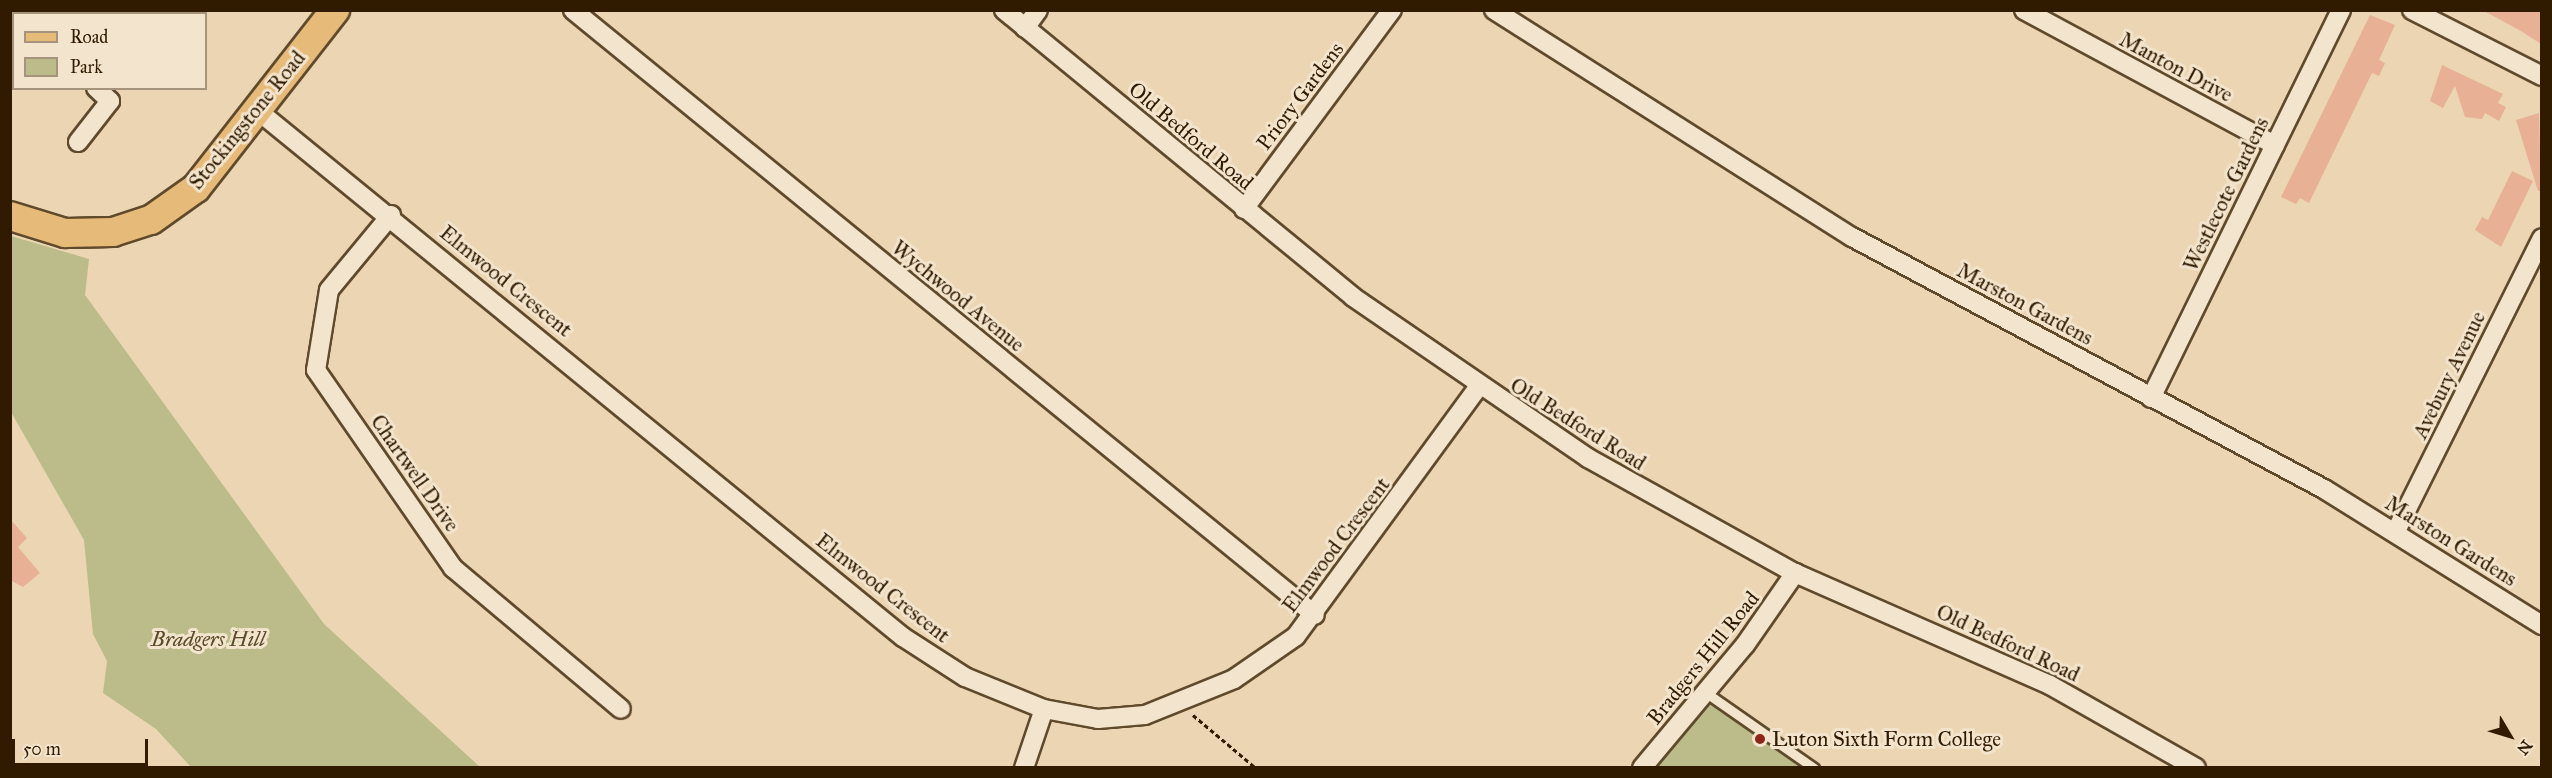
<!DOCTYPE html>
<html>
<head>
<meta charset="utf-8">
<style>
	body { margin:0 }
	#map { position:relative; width:2552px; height:778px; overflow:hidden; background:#ebd5b2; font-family:"IM FELL Great Primer",serif }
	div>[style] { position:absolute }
	.green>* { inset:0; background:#bbbc89 }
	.building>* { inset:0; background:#e8b195 }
	.path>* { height:3px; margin-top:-1.5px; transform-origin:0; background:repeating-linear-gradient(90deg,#311b00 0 4.5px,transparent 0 7.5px) }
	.roads { filter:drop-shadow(2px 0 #604a2c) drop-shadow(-2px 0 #604a2c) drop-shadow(0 2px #604a2c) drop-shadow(0 -2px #604a2c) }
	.lane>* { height:9px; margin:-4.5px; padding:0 4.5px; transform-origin:4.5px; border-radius:4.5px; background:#f2e4cd }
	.street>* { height:18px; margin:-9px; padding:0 9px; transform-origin:9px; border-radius:9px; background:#f2e4cd }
	.primary>* { height:28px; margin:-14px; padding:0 14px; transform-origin:14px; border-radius:14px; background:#e6ba79 }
	.dots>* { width:16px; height:16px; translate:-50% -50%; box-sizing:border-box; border:3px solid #f2e4cd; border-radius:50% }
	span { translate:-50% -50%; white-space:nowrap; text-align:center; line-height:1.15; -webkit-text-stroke:6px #f2e4cd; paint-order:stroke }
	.street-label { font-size:21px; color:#311b00 }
	.park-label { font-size:21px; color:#5a4b29; font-style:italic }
	.poi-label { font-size:21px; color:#311b00 }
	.left { translate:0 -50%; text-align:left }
	.frame { position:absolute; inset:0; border:12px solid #311b00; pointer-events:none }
	.legend { position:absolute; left:12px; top:12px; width:195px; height:78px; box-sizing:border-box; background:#f2e4cd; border:2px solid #a5947b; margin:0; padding:8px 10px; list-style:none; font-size:18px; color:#311b00 }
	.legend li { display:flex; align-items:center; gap:12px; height:30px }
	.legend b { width:30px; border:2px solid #a5947b }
	.north { position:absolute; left:2480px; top:706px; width:60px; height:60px; -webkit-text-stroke:4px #f2e4cd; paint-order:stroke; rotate:128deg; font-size:16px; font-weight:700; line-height:24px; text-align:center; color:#311b00 }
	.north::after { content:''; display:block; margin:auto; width:21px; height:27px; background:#311b00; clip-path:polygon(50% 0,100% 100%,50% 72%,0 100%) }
	.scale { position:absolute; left:12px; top:739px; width:136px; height:27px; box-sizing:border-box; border:3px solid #311b00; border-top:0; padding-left:8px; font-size:18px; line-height:21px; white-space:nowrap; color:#311b00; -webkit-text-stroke:4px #f2e4cd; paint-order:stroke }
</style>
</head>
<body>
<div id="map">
	<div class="green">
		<i style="clip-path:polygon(11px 236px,89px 259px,85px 295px,324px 624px,480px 767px,191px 767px,156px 729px,103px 693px,107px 661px,93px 634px,84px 540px,11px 412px)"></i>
		<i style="clip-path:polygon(1709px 702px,1802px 767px,1653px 768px)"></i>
	</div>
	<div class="building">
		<i style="clip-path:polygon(2482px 10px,2541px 10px,2541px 44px,2521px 31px)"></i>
		<i style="clip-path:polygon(2370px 15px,2395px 25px,2379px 60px,2385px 63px,2379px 76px,2372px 73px,2309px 203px,2300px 198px,2296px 204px,2281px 197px)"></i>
		<i style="clip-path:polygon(2442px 65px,2503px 94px,2498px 103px,2506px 107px,2499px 121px,2485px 113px,2482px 119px,2465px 117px,2455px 86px,2443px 108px,2430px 101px)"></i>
		<i style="clip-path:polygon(2539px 113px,2541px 191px,2538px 191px,2516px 120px)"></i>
		<i style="clip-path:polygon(2512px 171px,2533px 181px,2501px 247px,2475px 230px,2482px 217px,2488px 220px)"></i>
		<i style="clip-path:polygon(10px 519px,27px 538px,18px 547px,40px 573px,23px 587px,10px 580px)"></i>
	</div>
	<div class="path">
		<i style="left:1193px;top:715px;width:82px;rotate:40.1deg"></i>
	</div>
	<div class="roads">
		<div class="lane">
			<i style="left:1705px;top:692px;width:133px;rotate:34.9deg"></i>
		</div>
		<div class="street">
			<i style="left:17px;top:10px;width:4px;rotate:63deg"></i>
			<i style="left:573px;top:10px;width:957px;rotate:39.19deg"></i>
			<i style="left:1004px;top:10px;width:452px;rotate:39.4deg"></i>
			<i style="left:1353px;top:297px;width:285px;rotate:34.4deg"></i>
			<i style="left:1588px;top:458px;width:237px;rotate:29.1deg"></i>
			<i style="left:1795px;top:573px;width:279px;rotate:23.7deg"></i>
			<i style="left:2050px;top:685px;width:168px;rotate:29.6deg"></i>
			<i style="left:1494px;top:10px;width:424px;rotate:32.4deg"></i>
			<i style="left:1852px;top:237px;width:535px;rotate:28.1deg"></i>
			<i style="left:2324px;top:489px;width:257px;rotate:32deg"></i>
			<i style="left:2024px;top:10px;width:285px;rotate:28.3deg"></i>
			<i style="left:2412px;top:10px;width:146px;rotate:26.9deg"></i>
			<i style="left:1025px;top:28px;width:22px;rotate:-54deg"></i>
			<i style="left:257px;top:110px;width:834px;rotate:39.21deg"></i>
			<i style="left:903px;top:637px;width:74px;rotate:32.8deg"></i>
			<i style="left:965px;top:677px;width:85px;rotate:22.1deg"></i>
			<i style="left:1044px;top:709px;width:55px;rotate:10.5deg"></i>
			<i style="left:1098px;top:719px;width:47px;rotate:-4.9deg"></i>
			<i style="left:1145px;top:715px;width:96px;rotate:-22deg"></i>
			<i style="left:1234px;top:679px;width:75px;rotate:-34.7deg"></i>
			<i style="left:1296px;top:636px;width:308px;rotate:-53.8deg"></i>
			<i style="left:78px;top:142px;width:52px;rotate:-52deg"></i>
			<i style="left:110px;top:101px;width:19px;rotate:-137deg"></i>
			<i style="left:1244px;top:209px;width:248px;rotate:-53.4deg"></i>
			<i style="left:391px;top:215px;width:97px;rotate:129.6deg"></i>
			<i style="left:329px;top:290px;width:81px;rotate:99.2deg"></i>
			<i style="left:316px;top:370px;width:241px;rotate:55.3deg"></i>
			<i style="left:453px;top:568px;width:219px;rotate:40deg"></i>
			<i style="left:2151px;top:398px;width:432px;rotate:-63.9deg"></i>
			<i style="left:2396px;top:531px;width:327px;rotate:-63.5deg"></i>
			<i style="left:1024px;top:768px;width:62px;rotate:-71.3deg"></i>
			<i style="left:1642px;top:768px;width:160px;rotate:-50.1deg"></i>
			<i style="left:1745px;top:645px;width:88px;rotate:-55.2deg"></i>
		</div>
		<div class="primary">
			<i style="left:10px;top:216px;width:58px;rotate:17.2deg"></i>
			<i style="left:65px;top:233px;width:48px;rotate:-1.2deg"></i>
			<i style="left:113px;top:232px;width:40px;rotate:-18deg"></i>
			<i style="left:151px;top:220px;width:55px;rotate:-35.4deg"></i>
			<i style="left:196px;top:188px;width:226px;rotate:-52deg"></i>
		</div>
	</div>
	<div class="dots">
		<i style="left:1760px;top:739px;background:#8f2418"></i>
	</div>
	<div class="street-label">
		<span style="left:2176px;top:67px;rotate:28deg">Manton Drive</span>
		<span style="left:1300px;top:96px;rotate:-53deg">Priory Gardens</span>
		<span style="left:247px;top:120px;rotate:-51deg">Stockingstone Road</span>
		<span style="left:1191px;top:136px;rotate:40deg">Old Bedford Road</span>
		<span style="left:2226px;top:194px;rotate:-64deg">Westlecote Gardens</span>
		<span style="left:506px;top:281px;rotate:39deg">Elmwood Crescent</span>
		<span style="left:958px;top:296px;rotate:39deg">Wychwood Avenue</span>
		<span style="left:2025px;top:304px;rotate:28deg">Marston Gardens</span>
		<span style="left:2449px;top:375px;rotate:-64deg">Avebury Avenue</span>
		<span style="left:1578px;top:424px;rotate:32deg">Old Bedford Road</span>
		<span style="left:415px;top:473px;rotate:55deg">Chartwell Drive</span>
		<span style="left:2451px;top:541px;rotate:32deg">Marston Gardens</span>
		<span style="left:1336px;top:545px;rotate:-53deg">Elmwood Crescent</span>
		<span style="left:883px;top:588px;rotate:38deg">Elmwood Crescent</span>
		<span style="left:2008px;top:643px;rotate:25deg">Old Bedford Road</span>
		<span style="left:1703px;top:658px;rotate:-51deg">Bradgers Hill Road</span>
	</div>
	<div class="park-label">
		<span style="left:208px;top:639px">Bradgers Hill</span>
	</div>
	<div class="poi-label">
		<span class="left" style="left:1772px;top:739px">Luton Sixth Form College</span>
	</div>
	<div class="frame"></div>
	<ul class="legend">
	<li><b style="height:8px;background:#e6ba79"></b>Road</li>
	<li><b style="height:16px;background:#bbbc89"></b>Park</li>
	</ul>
	<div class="north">N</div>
	<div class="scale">50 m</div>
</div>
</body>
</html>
